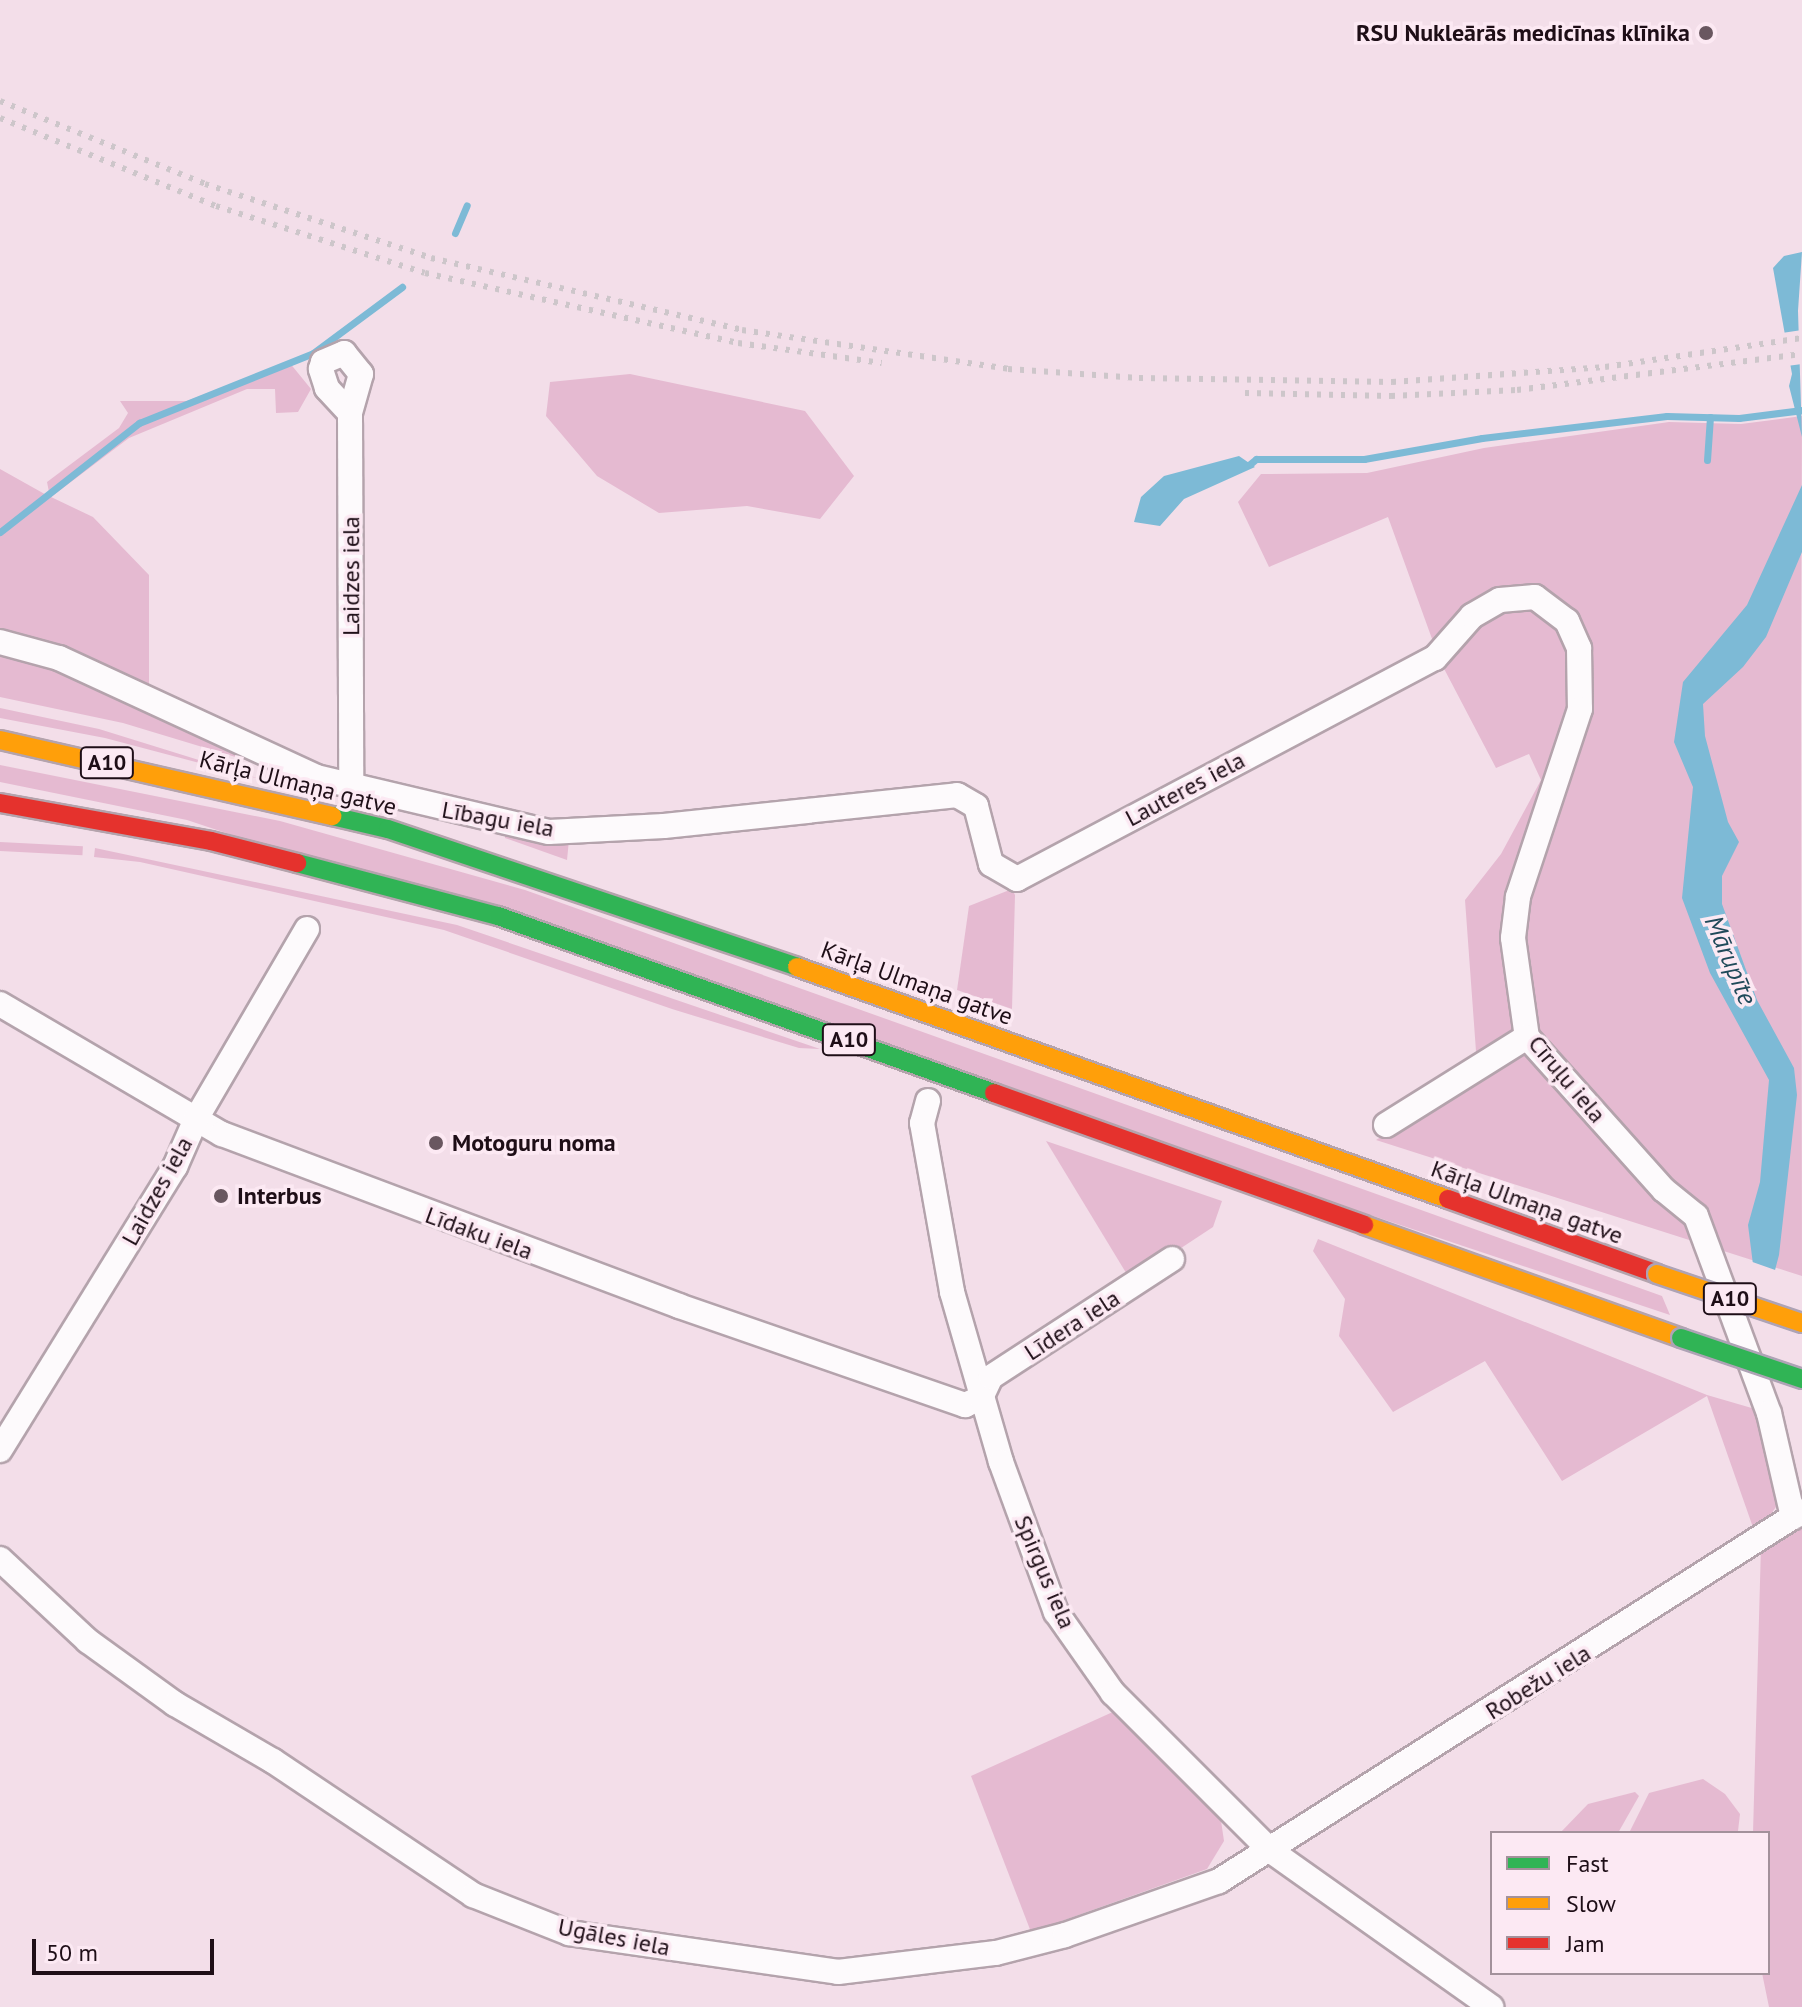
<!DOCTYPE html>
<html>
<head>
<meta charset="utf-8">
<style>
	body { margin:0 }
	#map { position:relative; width:1802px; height:2007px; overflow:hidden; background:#f3dee9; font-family:"PT Sans",sans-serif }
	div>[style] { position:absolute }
	.green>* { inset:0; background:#e5bad1; transform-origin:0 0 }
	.water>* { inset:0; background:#7dbad6 }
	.pier>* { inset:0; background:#f3dee9 }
	.stream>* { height:7px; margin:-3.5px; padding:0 3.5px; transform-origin:3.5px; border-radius:3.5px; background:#7dbad6 }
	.roads { filter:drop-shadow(2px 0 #b4a3ac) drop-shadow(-2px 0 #b4a3ac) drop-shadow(0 2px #b4a3ac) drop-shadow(0 -2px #b4a3ac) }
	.street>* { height:24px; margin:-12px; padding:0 12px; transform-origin:12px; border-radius:12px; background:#fdfafc }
	.fast>* { height:18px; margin:-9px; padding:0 9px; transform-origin:9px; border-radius:9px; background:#30b455 }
	.slow>* { height:18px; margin:-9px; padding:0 9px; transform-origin:9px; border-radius:9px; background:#ff9f0a }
	.jam>* { height:18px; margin:-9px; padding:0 9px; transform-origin:9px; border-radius:9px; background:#e5322d }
	.rail>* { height:6px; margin-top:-3px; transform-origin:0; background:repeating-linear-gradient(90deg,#cdc6ca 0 4px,transparent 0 12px) }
	.bridges { filter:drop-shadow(2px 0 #aea3b5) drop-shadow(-2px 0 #aea3b5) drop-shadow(0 2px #aea3b5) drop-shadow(0 -2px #aea3b5) }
	.fast-bridge>* { height:18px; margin:-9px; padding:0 9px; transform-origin:9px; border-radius:9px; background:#30b455 }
	.slow-bridge>* { height:18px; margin:-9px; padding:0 9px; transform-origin:9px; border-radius:9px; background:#ff9f0a }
	.dots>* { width:22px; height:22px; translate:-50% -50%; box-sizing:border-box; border:4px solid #fce9f3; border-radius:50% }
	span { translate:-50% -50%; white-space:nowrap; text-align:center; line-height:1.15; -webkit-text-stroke:7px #fce9f3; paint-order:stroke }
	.shield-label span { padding:2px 6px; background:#fce9f3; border:2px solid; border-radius:6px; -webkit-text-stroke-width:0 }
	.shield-label { font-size:22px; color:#1e0e17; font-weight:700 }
	.poi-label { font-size:24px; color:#1e0e17; font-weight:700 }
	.right { translate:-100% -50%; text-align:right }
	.left { translate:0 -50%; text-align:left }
	.street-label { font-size:24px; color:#1e0e17 }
	.water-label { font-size:26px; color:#204a5a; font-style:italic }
	.legend { position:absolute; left:1490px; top:1831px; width:280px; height:144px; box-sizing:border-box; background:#fce9f3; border:2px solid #a3919b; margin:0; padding:10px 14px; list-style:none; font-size:24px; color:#1e0e17 }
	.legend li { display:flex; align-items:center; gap:16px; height:40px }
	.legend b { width:40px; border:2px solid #a3919b }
	.scale { position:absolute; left:32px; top:1939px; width:182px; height:36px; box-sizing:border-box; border:4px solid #1e0e17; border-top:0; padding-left:10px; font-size:24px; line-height:28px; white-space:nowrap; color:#1e0e17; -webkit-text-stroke:6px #fce9f3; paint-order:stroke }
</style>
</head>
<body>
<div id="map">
	<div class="green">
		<i style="clip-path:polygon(289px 362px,311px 389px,298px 412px,276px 413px,275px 389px,247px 389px,129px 438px,51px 497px,93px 517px,149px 575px,149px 692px,0 628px,0 469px,50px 497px,47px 482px,119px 428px,128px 413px,120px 401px,187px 401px)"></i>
		<i style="clip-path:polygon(630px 374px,805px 411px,854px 476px,820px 519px,747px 506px,659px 513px,597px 476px,546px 416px,550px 382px)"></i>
		<i style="clip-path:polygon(1802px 416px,1801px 696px,1802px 1276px,1376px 1140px,1483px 1074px,1477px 1065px,1465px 900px,1501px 854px,1541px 780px,1529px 754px,1496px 768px,1440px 661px,1388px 517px,1269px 567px,1238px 502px,1261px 474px,1367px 473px,1484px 448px,1669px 422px,1741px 424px)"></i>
		<i style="clip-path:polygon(0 649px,86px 683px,252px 762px,123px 723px,0 697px)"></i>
		<i style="clip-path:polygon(0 708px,99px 729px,260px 779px,105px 738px,0 718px)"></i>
		<i style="clip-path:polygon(0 765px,280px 821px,525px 890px,1662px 1296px,1670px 1315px,187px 820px,0 782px)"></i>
		<i style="clip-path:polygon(505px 835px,569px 840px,567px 860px,505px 838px)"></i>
		<i style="left:0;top:842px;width:83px;height:9px;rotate:3deg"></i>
		<i style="clip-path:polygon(95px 848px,457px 925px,820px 1049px,799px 1048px,672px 1009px,444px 930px,140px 862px,94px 857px)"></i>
		<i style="clip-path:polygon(1012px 889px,1015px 895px,1012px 1009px,957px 990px,969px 906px)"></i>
		<i style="clip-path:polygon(1046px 1141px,1222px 1201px,1213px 1227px,1131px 1281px)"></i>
		<i style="clip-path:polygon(1318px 1239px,1707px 1395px,1762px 1411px,1778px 1504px,1756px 1536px,1707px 1396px,1562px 1481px,1485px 1361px,1393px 1412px,1339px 1336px,1345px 1299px,1313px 1251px)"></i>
		<i style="clip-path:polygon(1802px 1519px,1802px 2007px,1769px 2007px,1762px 1973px,1768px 1973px,1768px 1833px,1753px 1833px,1761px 1546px)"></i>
		<i style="clip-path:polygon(1115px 1711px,1220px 1814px,1224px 1841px,1207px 1869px,1031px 1932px,971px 1776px)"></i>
		<i style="clip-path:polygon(1703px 1779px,1725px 1794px,1740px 1814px,1738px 1831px,1629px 1833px,1649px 1793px)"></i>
		<i style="clip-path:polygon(1635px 1792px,1639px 1796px,1618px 1833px,1560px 1833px,1588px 1804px)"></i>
	</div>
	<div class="water">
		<i style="clip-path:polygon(1802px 252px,1798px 311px,1802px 437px,1789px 386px,1792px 374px,1773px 268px,1784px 256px)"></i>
		<i style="clip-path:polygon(1239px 456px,1255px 467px,1184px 499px,1160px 526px,1134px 522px,1141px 497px,1164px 476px)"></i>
		<i style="clip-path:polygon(1802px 485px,1802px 552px,1766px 637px,1743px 667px,1703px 704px,1705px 736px,1728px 822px,1739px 842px,1722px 876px,1722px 904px,1757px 1000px,1794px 1068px,1797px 1095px,1779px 1255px,1774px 1274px,1756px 1288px,1748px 1225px,1760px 1182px,1769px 1080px,1710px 973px,1682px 898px,1693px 787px,1674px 742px,1683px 682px,1747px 605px)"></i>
	</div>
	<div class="pier">
		<i style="clip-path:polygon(1802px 330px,1802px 364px,1787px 366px,1782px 333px)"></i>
		<i style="clip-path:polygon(1744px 1259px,1778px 1271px,1784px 1310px,1802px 1342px,1802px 1407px)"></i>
	</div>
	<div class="stream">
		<i style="left:455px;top:233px;width:30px;rotate:-67deg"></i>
		<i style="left:1707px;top:460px;width:43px;rotate:-86deg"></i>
		<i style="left:1250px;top:464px;width:8px;rotate:-40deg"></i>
		<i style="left:1256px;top:459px;width:108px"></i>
		<i style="left:1364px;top:459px;width:120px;rotate:-10.1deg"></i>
		<i style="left:1482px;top:438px;width:186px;rotate:-6.8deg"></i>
		<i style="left:1667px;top:416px;width:72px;rotate:1.6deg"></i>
		<i style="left:1739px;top:418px;width:64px;rotate:-7.2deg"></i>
		<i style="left:0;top:532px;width:177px;rotate:-38.1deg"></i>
		<i style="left:139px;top:423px;width:188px;rotate:-21.9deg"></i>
		<i style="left:313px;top:353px;width:111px;rotate:-36.6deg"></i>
	</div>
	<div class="roads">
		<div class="street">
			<i style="left:350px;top:413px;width:34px;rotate:-133deg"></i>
			<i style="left:327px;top:388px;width:20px;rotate:-108deg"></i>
			<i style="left:321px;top:369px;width:7px;rotate:-74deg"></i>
			<i style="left:323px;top:362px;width:23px;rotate:-23deg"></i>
			<i style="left:344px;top:353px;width:27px;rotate:51deg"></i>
			<i style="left:361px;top:374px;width:41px;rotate:105.8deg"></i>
			<i style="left:350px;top:413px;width:373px;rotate:89.8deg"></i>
			<i style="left:0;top:642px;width:61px;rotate:15.2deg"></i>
			<i style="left:59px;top:658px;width:283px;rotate:24.8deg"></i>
			<i style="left:316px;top:777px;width:239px;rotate:13.3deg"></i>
			<i style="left:549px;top:832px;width:115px;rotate:-3deg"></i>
			<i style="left:664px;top:826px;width:295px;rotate:-6deg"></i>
			<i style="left:957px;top:795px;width:22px;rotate:30deg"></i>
			<i style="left:976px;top:806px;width:60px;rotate:75.5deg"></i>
			<i style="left:991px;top:864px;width:30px;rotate:30deg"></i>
			<i style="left:1017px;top:879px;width:473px;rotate:-27.9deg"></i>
			<i style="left:1435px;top:658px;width:56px;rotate:-48.6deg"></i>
			<i style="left:1472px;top:616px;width:32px;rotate:-30deg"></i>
			<i style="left:1500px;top:600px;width:35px;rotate:-5deg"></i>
			<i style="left:1535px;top:597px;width:40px;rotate:37deg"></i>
			<i style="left:1567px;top:621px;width:30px;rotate:66deg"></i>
			<i style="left:1579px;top:648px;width:61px;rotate:89.1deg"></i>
			<i style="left:1580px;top:709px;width:198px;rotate:108.3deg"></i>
			<i style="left:1518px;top:897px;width:41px;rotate:97deg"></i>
			<i style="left:1513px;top:938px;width:100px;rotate:82deg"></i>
			<i style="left:1527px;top:1037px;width:205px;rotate:48.2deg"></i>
			<i style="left:1664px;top:1190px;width:41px;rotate:39.1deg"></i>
			<i style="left:1696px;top:1216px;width:210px;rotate:69.7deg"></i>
			<i style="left:1769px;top:1413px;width:107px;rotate:77deg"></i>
			<i style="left:0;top:1004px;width:257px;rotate:30.4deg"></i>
			<i style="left:222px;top:1134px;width:488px;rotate:20.6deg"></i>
			<i style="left:679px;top:1306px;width:303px;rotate:19.1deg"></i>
			<i style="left:965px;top:1405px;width:17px;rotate:-24deg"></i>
			<i style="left:928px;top:1101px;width:23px;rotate:105deg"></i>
			<i style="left:922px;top:1123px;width:172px;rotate:79.9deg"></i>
			<i style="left:952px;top:1292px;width:177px;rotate:73.9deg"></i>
			<i style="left:1001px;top:1462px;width:160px;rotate:69.9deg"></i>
			<i style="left:1056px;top:1612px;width:99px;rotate:54.9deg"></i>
			<i style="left:1113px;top:1693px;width:223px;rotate:45deg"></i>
			<i style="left:1271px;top:1851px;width:270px;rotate:35.3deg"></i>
			<i style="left:1386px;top:1125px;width:166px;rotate:-32deg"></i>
			<i style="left:981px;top:1398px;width:23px;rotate:-65deg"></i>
			<i style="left:991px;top:1377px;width:216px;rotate:-33.1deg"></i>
			<i style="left:0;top:1450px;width:333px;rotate:-58.3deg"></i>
			<i style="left:175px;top:1167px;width:52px;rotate:-66.4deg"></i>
			<i style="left:196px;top:1119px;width:220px;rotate:-59.7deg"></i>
			<i style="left:0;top:1559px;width:120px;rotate:43deg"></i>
			<i style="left:88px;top:1641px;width:107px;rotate:35.9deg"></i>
			<i style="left:175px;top:1704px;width:113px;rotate:30.2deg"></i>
			<i style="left:273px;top:1761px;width:241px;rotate:33.8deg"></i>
			<i style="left:473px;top:1895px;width:103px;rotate:21.6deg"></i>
			<i style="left:569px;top:1933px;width:272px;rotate:8.2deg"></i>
			<i style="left:838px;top:1972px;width:159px;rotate:-6.9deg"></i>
			<i style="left:996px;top:1953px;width:71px;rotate:-14.6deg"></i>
			<i style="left:1065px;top:1935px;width:163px;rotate:-19.3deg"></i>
			<i style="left:1219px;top:1881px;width:690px;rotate:-32.4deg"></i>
		</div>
		<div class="fast">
			<i style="left:332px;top:816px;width:57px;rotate:13.1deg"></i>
			<i style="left:388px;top:829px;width:432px;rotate:18.6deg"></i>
			<i style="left:297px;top:863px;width:208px;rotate:14.8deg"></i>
			<i style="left:498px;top:916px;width:527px;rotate:19.64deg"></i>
		</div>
		<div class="slow">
			<i style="left:0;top:740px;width:341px;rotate:12.9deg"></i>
			<i style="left:797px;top:967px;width:691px;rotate:19.61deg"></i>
			<i style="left:1364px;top:1225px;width:337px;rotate:19.6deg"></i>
		</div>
		<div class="jam">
			<i style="left:0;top:803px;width:214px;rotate:10.2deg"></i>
			<i style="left:211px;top:841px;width:89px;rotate:14.3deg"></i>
			<i style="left:994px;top:1093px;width:393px;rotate:19.6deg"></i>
			<i style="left:1448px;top:1199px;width:222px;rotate:19.7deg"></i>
		</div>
	</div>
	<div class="rail">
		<i style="left:0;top:101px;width:221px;rotate:22deg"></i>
		<i style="left:205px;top:184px;width:238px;rotate:18.1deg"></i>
		<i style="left:431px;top:258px;width:319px;rotate:13deg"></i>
		<i style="left:742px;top:330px;width:269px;rotate:8.3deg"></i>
		<i style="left:1008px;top:369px;width:131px;rotate:3.9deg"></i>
		<i style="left:1139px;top:378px;width:253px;rotate:0.9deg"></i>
		<i style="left:1392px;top:382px;width:214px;rotate:-4deg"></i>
		<i style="left:1605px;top:367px;width:199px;rotate:-8.4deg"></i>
		<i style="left:0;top:118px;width:233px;rotate:22.2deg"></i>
		<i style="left:216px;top:206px;width:219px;rotate:17.8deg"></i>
		<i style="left:425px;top:273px;width:321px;rotate:12.6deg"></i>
		<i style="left:738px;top:343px;width:145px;rotate:7.9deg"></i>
		<i style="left:1245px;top:393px;width:146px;rotate:1.2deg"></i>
		<i style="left:1391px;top:396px;width:126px;rotate:-2.7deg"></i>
		<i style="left:1517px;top:390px;width:287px;rotate:-7.2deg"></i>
	</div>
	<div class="bridges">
		<div class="fast-bridge">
			<i style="left:1681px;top:1338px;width:128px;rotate:18.7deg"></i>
		</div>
		<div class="slow-bridge">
			<i style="left:1657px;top:1274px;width:153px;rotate:18.7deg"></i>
		</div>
	</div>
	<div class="dots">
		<i style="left:1706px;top:33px;background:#695760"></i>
		<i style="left:436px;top:1143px;background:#695760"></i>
		<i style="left:221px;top:1196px;background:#695760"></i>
	</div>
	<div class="shield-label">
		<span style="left:107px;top:763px">A10</span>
		<span style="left:849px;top:1040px">A10</span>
		<span style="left:1730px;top:1299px">A10</span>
	</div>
	<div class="poi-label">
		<span class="right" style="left:1690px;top:33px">RSU Nukleārās medicīnas klīnika</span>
		<span class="left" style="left:452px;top:1143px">Motoguru noma</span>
		<span class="left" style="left:237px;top:1196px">Interbus</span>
	</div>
	<div class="street-label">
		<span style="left:351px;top:576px;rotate:-90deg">Laidzes iela</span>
		<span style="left:298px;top:783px;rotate:14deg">Kārļa Ulmaņa gatve</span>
		<span style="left:1185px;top:789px;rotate:-28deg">Lauteres iela</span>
		<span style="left:498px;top:819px;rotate:10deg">Lībagu iela</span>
		<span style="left:917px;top:983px;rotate:20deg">Kārļa Ulmaņa gatve</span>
		<span style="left:1567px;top:1079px;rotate:50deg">Cīruļu iela</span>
		<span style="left:157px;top:1191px;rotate:-61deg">Laidzes iela</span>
		<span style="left:1527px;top:1202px;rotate:20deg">Kārļa Ulmaņa gatve</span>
		<span style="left:479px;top:1233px;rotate:20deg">Līdaku iela</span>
		<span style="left:1072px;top:1325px;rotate:-33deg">Līdera iela</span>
		<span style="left:1045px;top:1572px;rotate:67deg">Spirgus iela</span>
		<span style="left:1538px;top:1682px;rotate:-32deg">Robežu iela</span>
		<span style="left:614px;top:1937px;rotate:11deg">Ugāles iela</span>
	</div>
	<div class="water-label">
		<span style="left:1731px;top:960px;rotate:67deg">Mārupīte</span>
	</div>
	<ul class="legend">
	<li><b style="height:10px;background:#30b455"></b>Fast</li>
	<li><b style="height:10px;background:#ff9f0a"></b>Slow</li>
	<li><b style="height:10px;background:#e5322d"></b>Jam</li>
	</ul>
	<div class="scale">50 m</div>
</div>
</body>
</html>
